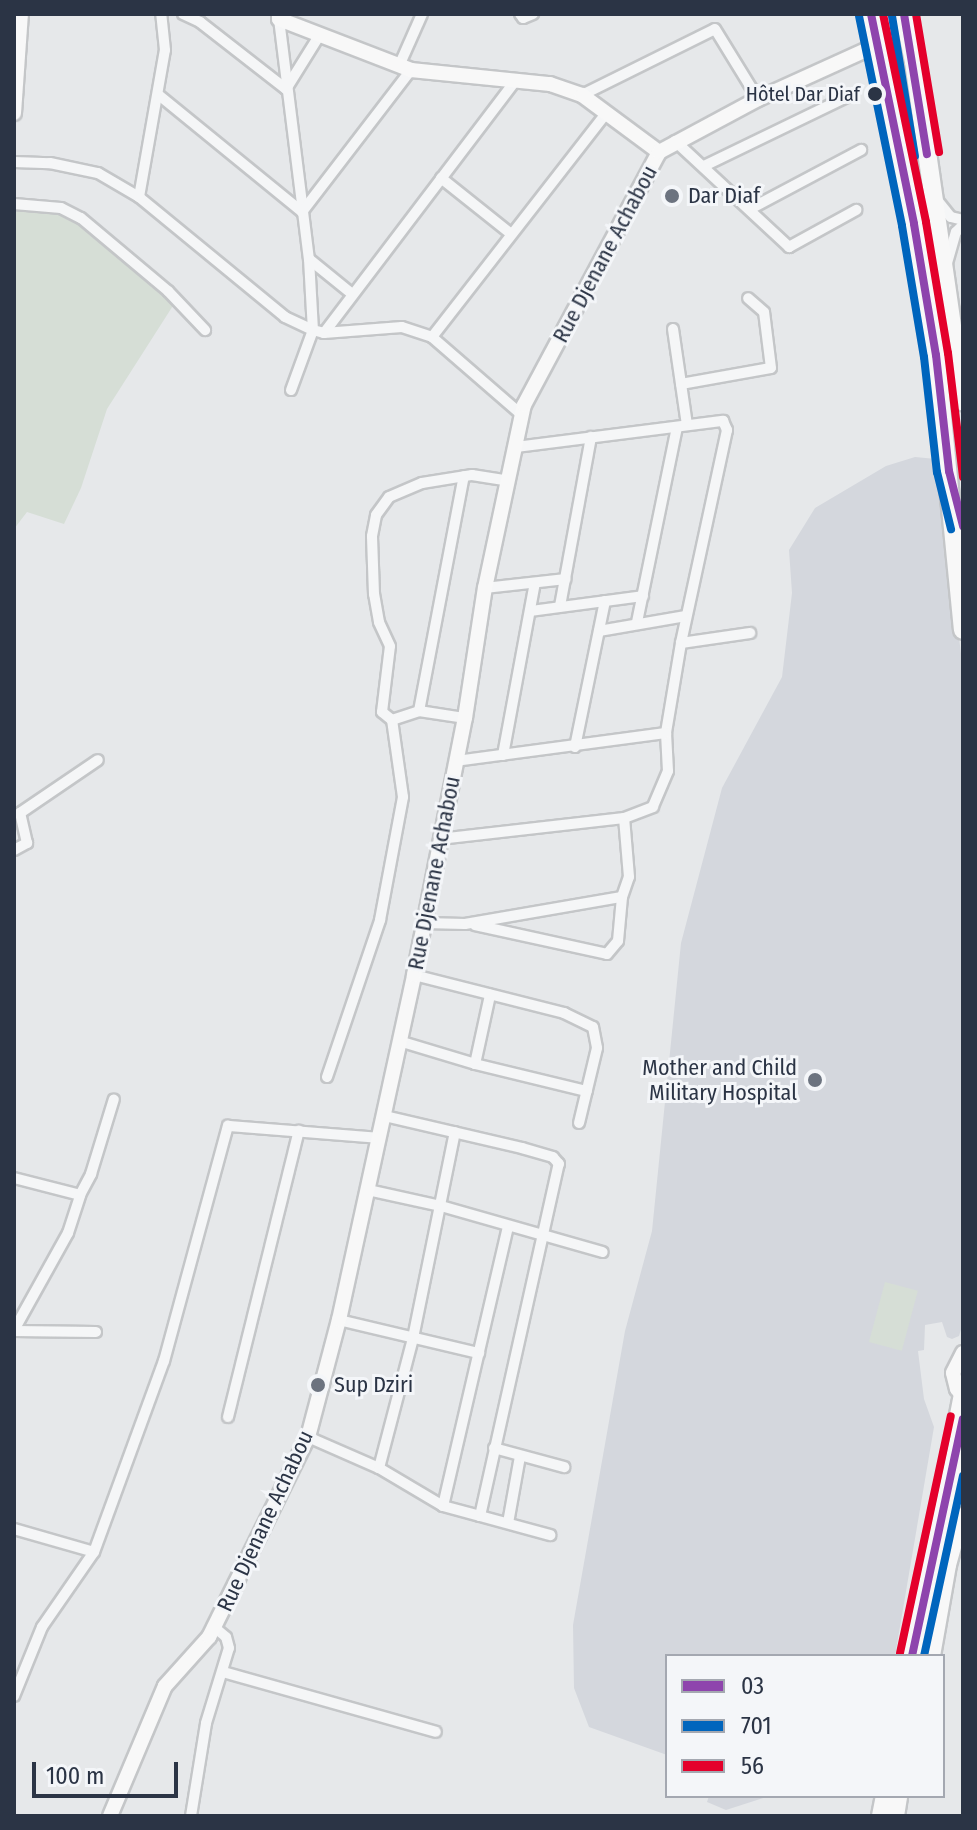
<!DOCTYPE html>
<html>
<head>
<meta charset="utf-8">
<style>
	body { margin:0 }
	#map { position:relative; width:977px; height:1830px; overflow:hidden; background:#e6e8ea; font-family:"Fira Sans Condensed",sans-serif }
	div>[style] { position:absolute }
	.built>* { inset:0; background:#d4d7dd }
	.green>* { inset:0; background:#d6ded6; transform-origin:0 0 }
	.roads { filter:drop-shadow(2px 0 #c4c6c8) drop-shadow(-2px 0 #c4c6c8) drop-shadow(0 2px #c4c6c8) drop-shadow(0 -2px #c4c6c8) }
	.street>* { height:10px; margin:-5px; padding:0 5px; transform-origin:5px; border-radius:5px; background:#f5f6f7 }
	.secondary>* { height:14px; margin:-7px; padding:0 7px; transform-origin:7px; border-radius:7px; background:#f8f8f8 }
	.highway>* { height:18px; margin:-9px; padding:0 9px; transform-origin:9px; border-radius:9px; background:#f8f8f8 }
	.bus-1>* { height:8px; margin:-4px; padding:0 4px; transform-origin:4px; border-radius:4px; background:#8e44ad }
	.bus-2>* { height:8px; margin:-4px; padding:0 4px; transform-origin:4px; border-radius:4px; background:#0065bd }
	.bus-3>* { height:8px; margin:-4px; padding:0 4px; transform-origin:4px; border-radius:4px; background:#e4002b }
	.dots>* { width:22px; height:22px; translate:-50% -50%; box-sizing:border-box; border:4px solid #f4f6f9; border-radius:50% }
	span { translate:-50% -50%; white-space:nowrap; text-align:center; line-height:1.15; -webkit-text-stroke:6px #f4f6f9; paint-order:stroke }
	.bus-label { font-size:20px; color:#2b3445 }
	.right { translate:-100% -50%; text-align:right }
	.poi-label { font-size:22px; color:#2b3445 }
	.left { translate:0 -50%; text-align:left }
	.street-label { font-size:22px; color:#2b3445 }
	.frame { position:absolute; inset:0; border:16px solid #2b3445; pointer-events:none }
	.legend { position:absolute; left:665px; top:1654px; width:280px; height:144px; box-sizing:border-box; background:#f4f6f9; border:2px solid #a4a8b1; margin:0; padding:10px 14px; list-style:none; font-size:24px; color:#2b3445 }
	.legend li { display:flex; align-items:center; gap:16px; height:40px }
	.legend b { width:40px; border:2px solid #a4a8b1 }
	.scale { position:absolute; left:32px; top:1762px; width:146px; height:36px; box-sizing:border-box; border:4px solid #2b3445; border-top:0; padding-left:10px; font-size:24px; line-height:28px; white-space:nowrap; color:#2b3445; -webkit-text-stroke:6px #f4f6f9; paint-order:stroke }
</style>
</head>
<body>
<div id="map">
	<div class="built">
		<i style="clip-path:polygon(915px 457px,936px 459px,963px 669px,963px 1323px,959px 1336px,952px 1339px,947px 1337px,942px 1322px,925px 1325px,924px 1350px,918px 1351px,924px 1399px,934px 1427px,895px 1656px,667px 1656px,667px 1755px,589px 1727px,574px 1688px,573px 1625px,625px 1331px,652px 1231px,681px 943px,722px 788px,782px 677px,792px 593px,789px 550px,815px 508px,886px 466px)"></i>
		<i style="clip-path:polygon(709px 1796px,769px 1796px,726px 1810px,707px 1802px)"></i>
	</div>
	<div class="green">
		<i style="clip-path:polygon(47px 206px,74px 217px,176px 301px,107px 409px,81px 488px,64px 524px,27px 512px,14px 529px,15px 208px)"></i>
		<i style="left:885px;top:1282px;width:34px;height:62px;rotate:15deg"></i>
	</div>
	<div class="roads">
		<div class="street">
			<i style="left:183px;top:14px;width:19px;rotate:25deg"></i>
			<i style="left:200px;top:22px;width:109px;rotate:37.9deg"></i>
			<i style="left:286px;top:89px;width:62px;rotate:-58.1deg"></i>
			<i style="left:520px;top:14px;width:5px;rotate:53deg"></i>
			<i style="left:523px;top:18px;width:11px;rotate:-22deg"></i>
			<i style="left:279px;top:19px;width:242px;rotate:82.9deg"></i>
			<i style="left:309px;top:259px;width:71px;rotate:86.8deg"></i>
			<i style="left:313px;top:330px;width:64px;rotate:110.1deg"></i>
			<i style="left:399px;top:66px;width:57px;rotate:-66.1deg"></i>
			<i style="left:582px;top:95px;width:148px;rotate:-26.4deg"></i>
			<i style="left:715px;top:29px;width:82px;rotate:58.4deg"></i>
			<i style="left:160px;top:96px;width:183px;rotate:39.2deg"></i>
			<i style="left:302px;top:212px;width:179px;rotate:-52.5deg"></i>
			<i style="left:675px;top:141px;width:156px;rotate:42.9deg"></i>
			<i style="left:789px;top:247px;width:77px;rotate:-28.9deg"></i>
			<i style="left:14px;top:162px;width:36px;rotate:2deg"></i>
			<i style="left:50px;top:163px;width:49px;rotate:11.8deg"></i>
			<i style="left:98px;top:173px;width:48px;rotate:30.3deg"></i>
			<i style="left:139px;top:197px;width:189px;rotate:39.4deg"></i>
			<i style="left:285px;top:317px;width:31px;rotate:25deg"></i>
			<i style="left:313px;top:330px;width:11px;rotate:15deg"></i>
			<i style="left:324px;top:333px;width:78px;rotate:-4.4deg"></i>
			<i style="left:402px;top:327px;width:32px;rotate:18deg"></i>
			<i style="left:432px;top:337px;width:119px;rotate:40.9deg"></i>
			<i style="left:704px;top:166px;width:163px;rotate:-25.8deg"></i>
			<i style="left:441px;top:178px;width:88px;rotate:38.6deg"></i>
			<i style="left:139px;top:197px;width:149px;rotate:-80deg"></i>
			<i style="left:165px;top:50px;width:36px;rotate:-96deg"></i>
			<i style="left:937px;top:200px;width:22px;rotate:51deg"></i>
			<i style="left:951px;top:217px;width:12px;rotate:14deg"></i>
			<i style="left:14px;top:204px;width:47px;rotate:4.9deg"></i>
			<i style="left:61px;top:208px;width:22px;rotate:27deg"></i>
			<i style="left:81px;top:218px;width:114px;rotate:40deg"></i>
			<i style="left:168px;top:291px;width:54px;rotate:46.5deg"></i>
			<i style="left:750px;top:209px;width:126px;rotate:-28deg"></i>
			<i style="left:309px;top:259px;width:55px;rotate:39.1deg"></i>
			<i style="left:947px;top:263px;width:32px;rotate:-74deg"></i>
			<i style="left:956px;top:232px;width:10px;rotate:-45deg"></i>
			<i style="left:673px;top:329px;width:97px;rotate:81.7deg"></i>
			<i style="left:324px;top:333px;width:316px;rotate:-52.8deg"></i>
			<i style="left:432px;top:337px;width:281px;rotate:-52.1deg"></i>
			<i style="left:681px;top:384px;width:91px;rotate:-10.1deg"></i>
			<i style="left:771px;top:368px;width:56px;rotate:-97.1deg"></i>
			<i style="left:764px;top:312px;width:21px;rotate:-139deg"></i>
			<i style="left:516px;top:447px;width:209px;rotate:-7.2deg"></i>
			<i style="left:723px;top:421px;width:10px;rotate:66deg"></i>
			<i style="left:727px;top:430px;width:218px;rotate:102.2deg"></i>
			<i style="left:681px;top:643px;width:91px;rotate:99.5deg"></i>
			<i style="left:666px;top:733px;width:38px;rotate:87deg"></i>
			<i style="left:668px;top:771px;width:39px;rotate:113deg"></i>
			<i style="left:653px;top:807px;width:31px;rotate:159deg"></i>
			<i style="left:485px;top:588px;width:81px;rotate:-6.4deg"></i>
			<i style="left:560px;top:606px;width:172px;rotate:-79.6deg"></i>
			<i style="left:531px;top:611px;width:113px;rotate:-7.6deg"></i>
			<i style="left:637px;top:622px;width:199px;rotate:-78.4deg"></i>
			<i style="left:599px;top:631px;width:88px;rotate:-9.8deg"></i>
			<i style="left:681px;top:643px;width:70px;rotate:-8.2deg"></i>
			<i style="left:419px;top:711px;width:239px;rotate:-79.2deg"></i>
			<i style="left:392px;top:720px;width:28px;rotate:-18deg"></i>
			<i style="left:419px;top:711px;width:47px;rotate:8.7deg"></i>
			<i style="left:575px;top:747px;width:149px;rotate:-78.4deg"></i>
			<i style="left:503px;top:755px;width:175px;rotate:-79.5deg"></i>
			<i style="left:456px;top:761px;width:212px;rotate:-7.6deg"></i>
			<i style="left:14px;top:850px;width:15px;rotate:-28deg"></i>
			<i style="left:27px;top:843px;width:31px;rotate:-103deg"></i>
			<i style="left:20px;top:813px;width:94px;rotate:-34.2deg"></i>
			<i style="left:424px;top:923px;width:41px;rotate:1.4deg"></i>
			<i style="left:465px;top:924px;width:159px;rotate:-9.8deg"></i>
			<i style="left:622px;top:897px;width:21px;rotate:-71deg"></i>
			<i style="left:629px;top:877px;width:59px;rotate:-94.8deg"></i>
			<i style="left:624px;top:818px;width:186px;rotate:173.5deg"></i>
			<i style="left:475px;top:925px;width:135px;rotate:12.4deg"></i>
			<i style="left:607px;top:954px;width:17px;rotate:-50deg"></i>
			<i style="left:618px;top:941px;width:44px;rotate:-84.8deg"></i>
			<i style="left:414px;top:975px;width:155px;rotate:14.2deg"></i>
			<i style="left:564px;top:1013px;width:32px;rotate:26deg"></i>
			<i style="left:593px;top:1027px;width:21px;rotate:79deg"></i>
			<i style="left:597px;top:1048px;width:77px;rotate:103.5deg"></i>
			<i style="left:399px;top:1041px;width:79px;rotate:16.8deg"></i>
			<i style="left:475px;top:1064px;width:115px;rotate:13.6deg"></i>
			<i style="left:475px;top:1064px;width:71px;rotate:-77.7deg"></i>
			<i style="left:327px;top:1077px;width:166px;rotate:-71.3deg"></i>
			<i style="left:380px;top:920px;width:125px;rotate:-79.4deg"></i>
			<i style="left:403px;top:797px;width:78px;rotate:-98.1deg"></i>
			<i style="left:392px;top:720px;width:13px;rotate:-141deg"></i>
			<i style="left:382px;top:712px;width:66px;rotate:-83.1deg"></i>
			<i style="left:390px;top:646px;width:26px;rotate:-115deg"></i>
			<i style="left:379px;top:622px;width:28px;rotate:-100deg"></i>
			<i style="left:374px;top:594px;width:58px;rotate:-92deg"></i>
			<i style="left:372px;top:536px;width:21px;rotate:-79deg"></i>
			<i style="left:376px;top:515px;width:22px;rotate:-54deg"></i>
			<i style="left:389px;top:497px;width:36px;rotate:-23deg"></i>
			<i style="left:422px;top:483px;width:51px;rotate:-9.1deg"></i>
			<i style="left:472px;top:475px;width:37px;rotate:9deg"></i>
			<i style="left:14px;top:1178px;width:68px;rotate:14.4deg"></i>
			<i style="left:368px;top:1190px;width:75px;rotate:12.4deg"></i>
			<i style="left:441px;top:1206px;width:168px;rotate:15.9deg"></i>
			<i style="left:339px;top:1320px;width:144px;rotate:13.3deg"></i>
			<i style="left:14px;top:1330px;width:111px;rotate:-60.9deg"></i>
			<i style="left:68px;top:1233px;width:40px;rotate:-72deg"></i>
			<i style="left:80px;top:1195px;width:24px;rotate:-62deg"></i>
			<i style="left:91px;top:1174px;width:78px;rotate:-73deg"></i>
			<i style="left:14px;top:1331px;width:82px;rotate:0.7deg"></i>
			<i style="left:228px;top:1417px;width:295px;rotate:-76.1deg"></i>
			<i style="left:308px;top:1437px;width:77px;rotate:23.6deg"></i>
			<i style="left:379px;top:1468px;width:74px;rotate:30.7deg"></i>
			<i style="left:443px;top:1506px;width:38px;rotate:15deg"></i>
			<i style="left:480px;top:1516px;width:361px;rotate:-77.4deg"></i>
			<i style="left:559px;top:1164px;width:9px;rotate:-131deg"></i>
			<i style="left:553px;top:1157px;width:32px;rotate:-164deg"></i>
			<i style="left:522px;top:1148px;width:142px;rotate:-166.9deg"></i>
			<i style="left:494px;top:1448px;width:73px;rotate:15.2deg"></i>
			<i style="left:379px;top:1468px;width:134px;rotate:-75.3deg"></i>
			<i style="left:413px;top:1338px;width:210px;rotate:-78.5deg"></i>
			<i style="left:443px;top:1506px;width:286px;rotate:-76.9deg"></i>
			<i style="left:480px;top:1516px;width:73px;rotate:15.2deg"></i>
			<i style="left:508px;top:1523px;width:68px;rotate:-79.8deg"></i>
			<i style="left:14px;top:1529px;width:83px;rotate:16deg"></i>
			<i style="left:223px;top:1672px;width:221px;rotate:15.7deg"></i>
			<i style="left:14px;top:1696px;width:74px;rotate:-67.9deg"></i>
			<i style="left:42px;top:1627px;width:91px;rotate:-55.3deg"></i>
			<i style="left:94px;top:1552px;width:203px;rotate:-69.9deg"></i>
			<i style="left:164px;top:1361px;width:244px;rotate:-74.8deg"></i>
			<i style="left:228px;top:1126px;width:151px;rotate:4.5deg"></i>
			<i style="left:191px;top:1816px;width:94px;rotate:-80.8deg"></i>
			<i style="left:206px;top:1723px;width:78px;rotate:-73deg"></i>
			<i style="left:229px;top:1648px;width:11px;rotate:-105deg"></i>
			<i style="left:226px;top:1637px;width:16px;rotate:-140deg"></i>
		</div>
		<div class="secondary">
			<i style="left:279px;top:14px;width:5px;rotate:90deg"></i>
			<i style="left:279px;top:19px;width:142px;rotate:21.1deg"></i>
			<i style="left:411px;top:70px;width:140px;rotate:5.8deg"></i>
			<i style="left:550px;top:84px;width:34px;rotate:19deg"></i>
			<i style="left:582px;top:95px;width:96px;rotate:36.5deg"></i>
			<i style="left:14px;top:113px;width:99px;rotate:-86deg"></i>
			<i style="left:963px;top:1353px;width:22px;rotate:117deg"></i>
			<i style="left:953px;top:1373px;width:16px;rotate:76deg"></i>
			<i style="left:957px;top:1389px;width:9px;rotate:49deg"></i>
			<i style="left:954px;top:1430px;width:36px;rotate:-79deg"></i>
			<i style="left:933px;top:1656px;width:92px;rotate:-80deg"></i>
			<i style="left:949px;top:1565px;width:52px;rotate:-74.4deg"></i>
			<i style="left:110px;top:1816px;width:141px;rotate:-67.1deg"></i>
			<i style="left:165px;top:1686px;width:66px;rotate:-48.1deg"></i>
			<i style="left:209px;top:1637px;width:223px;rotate:-63.7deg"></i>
			<i style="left:308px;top:1437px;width:121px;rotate:-75.2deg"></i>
			<i style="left:339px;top:1320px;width:353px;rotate:-77.7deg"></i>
			<i style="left:414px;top:975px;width:262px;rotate:-78.8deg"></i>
			<i style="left:465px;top:718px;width:132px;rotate:-81.3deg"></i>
			<i style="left:485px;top:588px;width:187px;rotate:-78deg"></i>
			<i style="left:524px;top:405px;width:287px;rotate:-61.9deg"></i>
			<i style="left:659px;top:152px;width:112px;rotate:-28.2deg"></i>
			<i style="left:758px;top:99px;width:133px;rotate:-24.4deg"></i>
		</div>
		<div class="highway">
			<i style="left:871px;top:14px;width:214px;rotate:78.4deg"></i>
			<i style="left:914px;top:224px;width:133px;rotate:80.5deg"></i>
			<i style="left:936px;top:355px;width:276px;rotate:84.4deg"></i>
			<i style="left:904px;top:14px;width:49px;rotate:78.2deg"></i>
			<i style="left:914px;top:62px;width:343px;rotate:81.8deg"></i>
			<i style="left:912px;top:1656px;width:241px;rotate:-77.8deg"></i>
			<i style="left:881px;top:1816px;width:20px;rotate:-79deg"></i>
			<i style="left:895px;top:1816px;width:20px;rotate:-81deg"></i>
		</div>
	</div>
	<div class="bus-1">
		<i style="left:871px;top:14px;width:214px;rotate:78.4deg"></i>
		<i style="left:914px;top:224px;width:133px;rotate:80.5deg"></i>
		<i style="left:936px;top:355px;width:117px;rotate:83.6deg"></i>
		<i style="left:949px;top:471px;width:57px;rotate:75.7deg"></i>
		<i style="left:904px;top:14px;width:142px;rotate:80.7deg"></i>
		<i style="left:912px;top:1656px;width:242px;rotate:-77.9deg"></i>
	</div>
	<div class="bus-2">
		<i style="left:859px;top:16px;width:214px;rotate:78.4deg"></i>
		<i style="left:902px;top:226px;width:133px;rotate:80.5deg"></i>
		<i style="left:924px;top:357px;width:116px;rotate:83.6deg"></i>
		<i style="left:937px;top:472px;width:59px;rotate:76.2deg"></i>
		<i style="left:892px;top:16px;width:142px;rotate:80.7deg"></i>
		<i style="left:924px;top:1656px;width:184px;rotate:-77.8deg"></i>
	</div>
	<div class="bus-3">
		<i style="left:883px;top:14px;width:212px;rotate:78.3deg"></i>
		<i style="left:926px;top:222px;width:133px;rotate:80.5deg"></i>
		<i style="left:948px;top:353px;width:125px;rotate:83.1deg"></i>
		<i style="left:916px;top:14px;width:140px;rotate:80.5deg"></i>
		<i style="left:900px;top:1653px;width:242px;rotate:-77.9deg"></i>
	</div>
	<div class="dots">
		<i style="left:875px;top:94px;background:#2b3445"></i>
		<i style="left:672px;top:196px;background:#6c737f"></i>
		<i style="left:815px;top:1080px;background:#6c737f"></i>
		<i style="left:318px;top:1385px;background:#6c737f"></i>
	</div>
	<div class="bus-label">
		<span class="right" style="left:860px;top:94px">Hôtel Dar Diaf</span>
	</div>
	<div class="poi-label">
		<span class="left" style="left:688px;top:196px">Dar Diaf</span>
		<span class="right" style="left:797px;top:1080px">Mother and Child<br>Military Hospital</span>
		<span class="left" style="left:334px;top:1385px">Sup Dziri</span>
	</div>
	<div class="street-label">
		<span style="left:605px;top:254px;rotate:-62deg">Rue Djenane Achabou</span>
		<span style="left:434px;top:873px;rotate:-79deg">Rue Djenane Achabou</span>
		<span style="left:265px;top:1521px;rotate:-65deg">Rue Djenane Achabou</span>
	</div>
	<div class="frame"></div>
	<ul class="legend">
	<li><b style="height:10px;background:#8e44ad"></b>03</li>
	<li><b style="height:10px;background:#0065bd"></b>701</li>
	<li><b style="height:10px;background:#e4002b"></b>56</li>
	</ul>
	<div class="scale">100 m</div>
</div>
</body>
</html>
